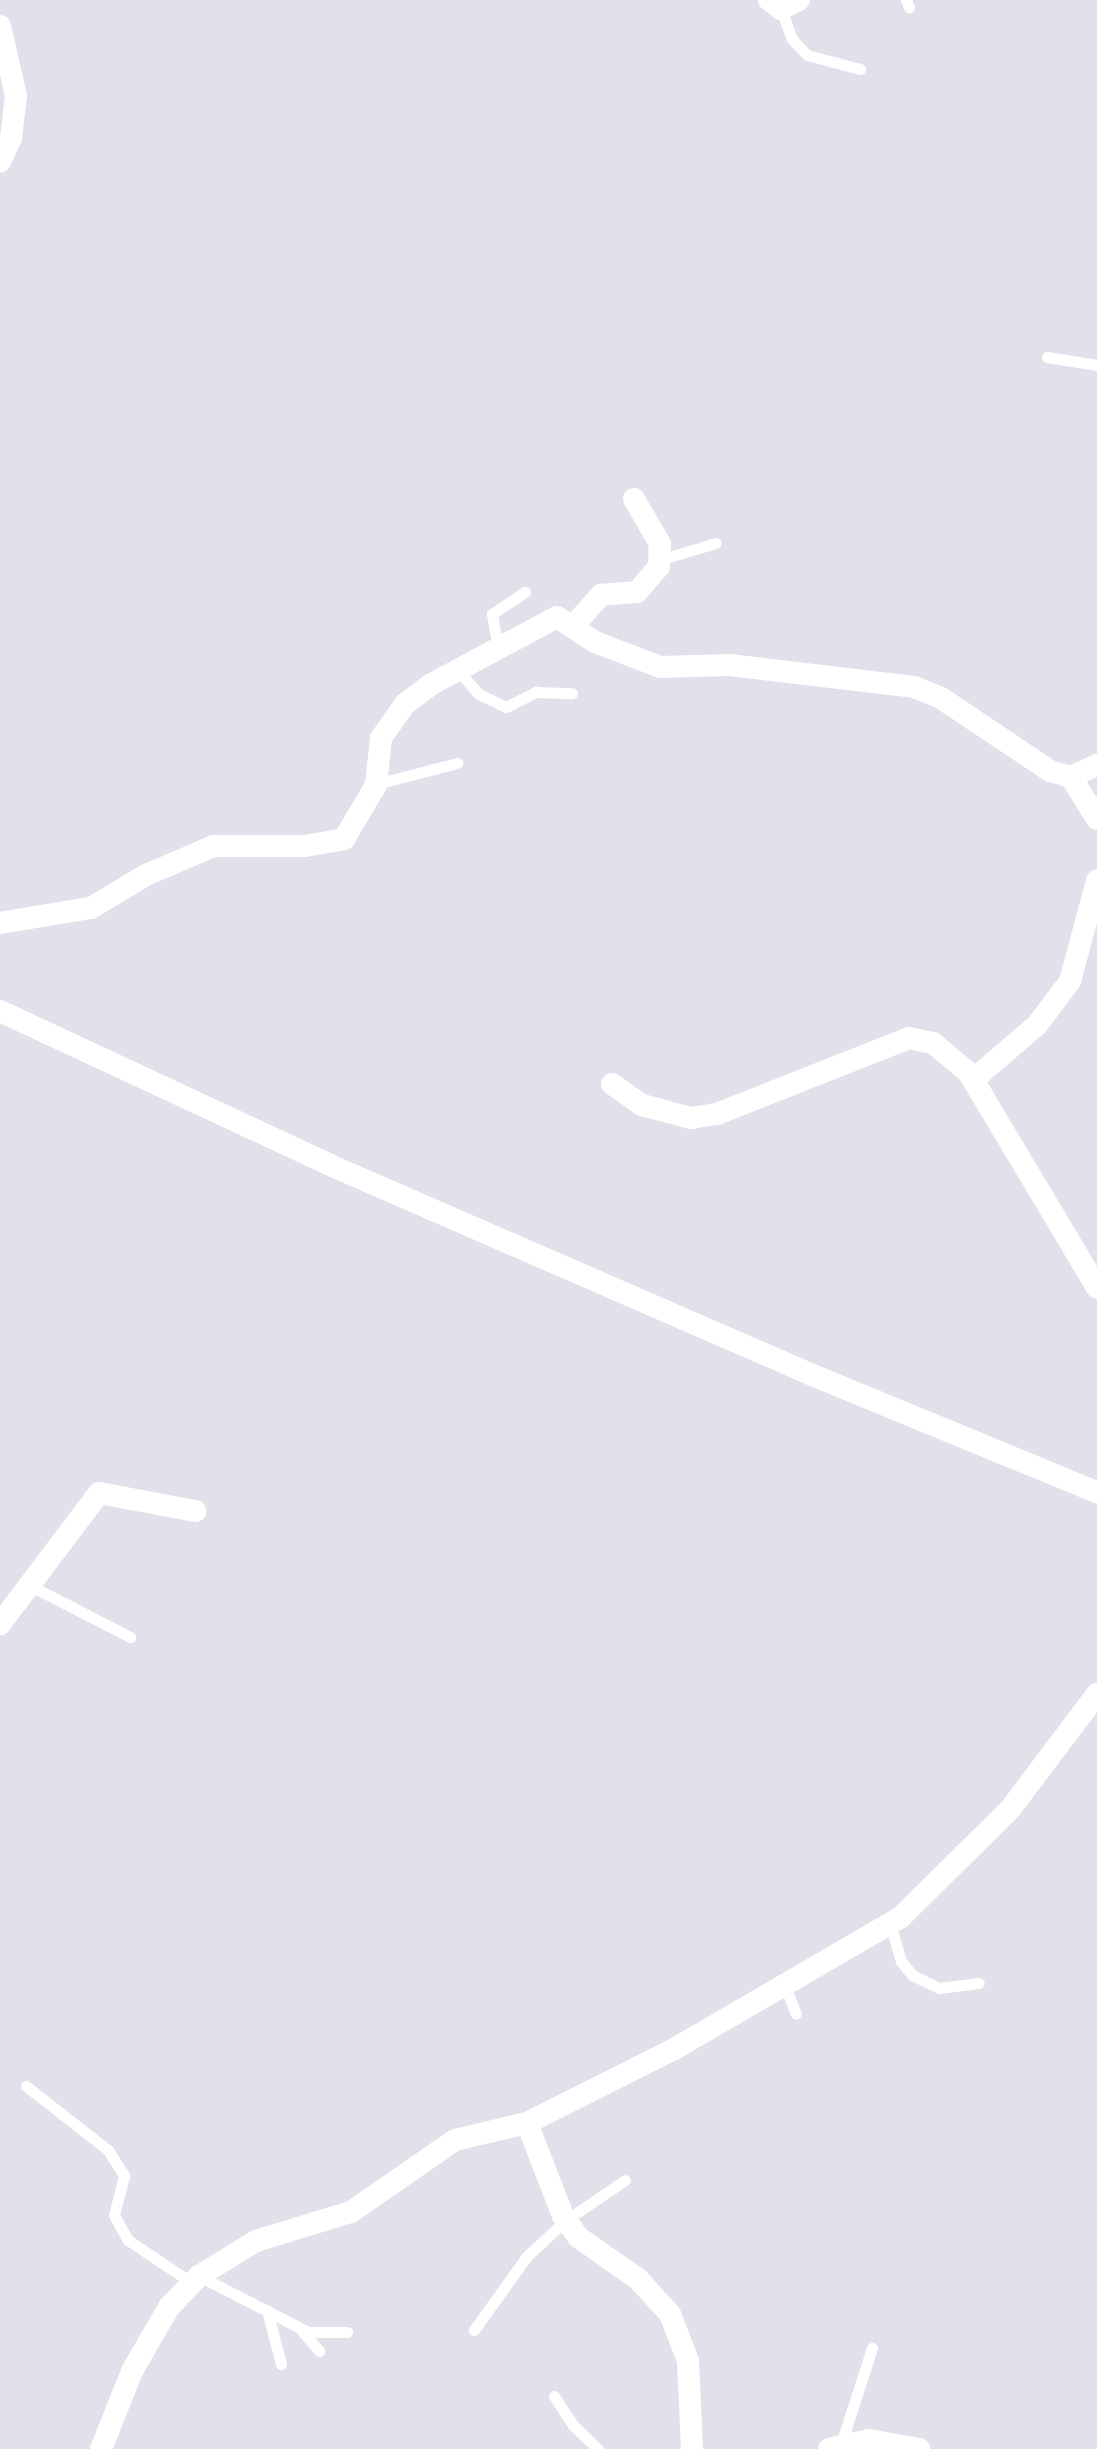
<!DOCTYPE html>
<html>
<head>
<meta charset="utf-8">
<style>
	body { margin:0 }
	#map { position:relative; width:1097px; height:2449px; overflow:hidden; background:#e1e1ec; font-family:Helvetica,sans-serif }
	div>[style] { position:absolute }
	.service>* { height:11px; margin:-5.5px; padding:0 5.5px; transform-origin:5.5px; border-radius:5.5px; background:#fff }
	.minor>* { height:22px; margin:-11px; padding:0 11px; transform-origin:11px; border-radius:11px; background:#fff }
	span { translate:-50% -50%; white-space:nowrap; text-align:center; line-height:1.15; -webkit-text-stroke:6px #f2f2f9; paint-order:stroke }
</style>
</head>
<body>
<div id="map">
	<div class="service">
		<i style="left:906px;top:0;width:8px;rotate:67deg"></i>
		<i style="left:781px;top:9px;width:32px;rotate:70deg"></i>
		<i style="left:792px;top:39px;width:22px;rotate:47deg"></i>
		<i style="left:807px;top:55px;width:55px;rotate:14.8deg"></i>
		<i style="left:1047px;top:357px;width:51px;rotate:9.1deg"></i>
		<i style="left:662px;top:559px;width:56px;rotate:-16.5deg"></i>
		<i style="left:498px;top:648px;width:35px;rotate:-100deg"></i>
		<i style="left:492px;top:614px;width:40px;rotate:-34deg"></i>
		<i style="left:459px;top:672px;width:30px;rotate:48deg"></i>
		<i style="left:479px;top:694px;width:30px;rotate:26deg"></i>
		<i style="left:506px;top:707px;width:34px;rotate:-27deg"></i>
		<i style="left:536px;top:692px;width:36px;rotate:2deg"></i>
		<i style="left:376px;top:784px;width:84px;rotate:-14.5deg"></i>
		<i style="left:29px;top:1585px;width:114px;rotate:27.2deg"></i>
		<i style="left:890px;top:1923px;width:40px;rotate:74deg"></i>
		<i style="left:901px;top:1961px;width:18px;rotate:52deg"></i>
		<i style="left:912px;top:1975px;width:30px;rotate:26deg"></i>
		<i style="left:939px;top:1988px;width:40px;rotate:-7.1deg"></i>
		<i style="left:784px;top:1983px;width:33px;rotate:69deg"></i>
		<i style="left:26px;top:2086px;width:104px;rotate:38deg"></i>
		<i style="left:108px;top:2150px;width:31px;rotate:58deg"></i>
		<i style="left:124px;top:2176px;width:40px;rotate:104.4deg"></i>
		<i style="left:114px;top:2215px;width:29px;rotate:61deg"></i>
		<i style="left:128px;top:2240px;width:77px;rotate:33.9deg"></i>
		<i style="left:199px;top:2276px;width:123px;rotate:27.2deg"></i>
		<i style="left:308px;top:2332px;width:39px"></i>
		<i style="left:267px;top:2310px;width:56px;rotate:75.5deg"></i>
		<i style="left:301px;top:2330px;width:28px;rotate:49deg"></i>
		<i style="left:474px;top:2330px;width:91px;rotate:-54.4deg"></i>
		<i style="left:527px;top:2256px;width:53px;rotate:-42.7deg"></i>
		<i style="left:566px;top:2220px;width:71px;rotate:-34.1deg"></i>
		<i style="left:554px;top:2396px;width:35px;rotate:57deg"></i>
		<i style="left:573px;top:2425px;width:35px;rotate:44deg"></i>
		<i style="left:841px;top:2444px;width:101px;rotate:-72.1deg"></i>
	</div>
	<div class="minor">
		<i style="left:769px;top:0;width:15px;rotate:37deg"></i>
		<i style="left:781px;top:9px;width:20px;rotate:-27deg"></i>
		<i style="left:0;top:26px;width:72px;rotate:77.1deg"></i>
		<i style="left:16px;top:96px;width:42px;rotate:96.8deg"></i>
		<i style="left:11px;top:138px;width:26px;rotate:115deg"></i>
		<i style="left:573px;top:626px;width:42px;rotate:-47.9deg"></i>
		<i style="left:601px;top:595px;width:36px;rotate:-5deg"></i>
		<i style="left:637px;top:592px;width:33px;rotate:-49deg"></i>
		<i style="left:659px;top:567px;width:23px;rotate:-88deg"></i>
		<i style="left:660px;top:544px;width:52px;rotate:-120deg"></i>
		<i style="left:1071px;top:777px;width:49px;rotate:58.2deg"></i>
		<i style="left:0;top:923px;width:92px;rotate:-9.4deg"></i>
		<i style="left:91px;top:908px;width:64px;rotate:-31deg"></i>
		<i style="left:146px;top:875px;width:74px;rotate:-23.1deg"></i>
		<i style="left:214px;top:846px;width:91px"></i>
		<i style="left:305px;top:846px;width:40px;rotate:-10deg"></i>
		<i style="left:344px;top:839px;width:63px;rotate:-59.3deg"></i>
		<i style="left:376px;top:785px;width:47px;rotate:-83.9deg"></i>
		<i style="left:381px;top:738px;width:42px;rotate:-54.8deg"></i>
		<i style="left:405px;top:704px;width:31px;rotate:-37deg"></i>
		<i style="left:430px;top:685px;width:144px;rotate:-28.2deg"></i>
		<i style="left:557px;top:617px;width:45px;rotate:33.3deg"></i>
		<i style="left:595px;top:642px;width:70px;rotate:21deg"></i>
		<i style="left:660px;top:667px;width:70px;rotate:-1.6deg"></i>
		<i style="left:730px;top:665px;width:185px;rotate:6.8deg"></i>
		<i style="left:914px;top:687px;width:29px;rotate:22deg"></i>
		<i style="left:941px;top:698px;width:131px;rotate:33.8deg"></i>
		<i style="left:1050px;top:771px;width:22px;rotate:16deg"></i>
		<i style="left:1071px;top:777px;width:29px;rotate:-25deg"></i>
		<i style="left:0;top:1011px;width:364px;rotate:25deg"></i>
		<i style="left:330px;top:1165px;width:524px;rotate:23.53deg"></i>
		<i style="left:810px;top:1374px;width:310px;rotate:22.4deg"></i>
		<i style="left:973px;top:1080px;width:84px;rotate:-40.7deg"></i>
		<i style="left:1037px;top:1025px;width:55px;rotate:-53.1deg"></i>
		<i style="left:1070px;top:981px;width:104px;rotate:-74.9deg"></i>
		<i style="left:612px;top:1084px;width:37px;rotate:35deg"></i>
		<i style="left:642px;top:1105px;width:51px;rotate:14.9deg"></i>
		<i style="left:691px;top:1118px;width:26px;rotate:-9deg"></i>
		<i style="left:717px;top:1114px;width:206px;rotate:-21.6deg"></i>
		<i style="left:909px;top:1038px;width:25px;rotate:12deg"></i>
		<i style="left:933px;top:1043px;width:47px;rotate:39.8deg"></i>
		<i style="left:969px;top:1073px;width:250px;rotate:59.2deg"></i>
		<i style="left:0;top:1624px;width:164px;rotate:-52.9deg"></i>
		<i style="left:99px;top:1493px;width:98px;rotate:10.6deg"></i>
		<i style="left:527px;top:2123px;width:100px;rotate:68.8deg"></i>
		<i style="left:563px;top:2216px;width:26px;rotate:54deg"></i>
		<i style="left:578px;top:2237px;width:73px;rotate:35deg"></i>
		<i style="left:638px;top:2279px;width:47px;rotate:47.6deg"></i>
		<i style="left:670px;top:2314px;width:50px;rotate:69deg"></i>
		<i style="left:688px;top:2361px;width:88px;rotate:87.4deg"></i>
		<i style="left:101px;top:2449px;width:84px;rotate:-68.3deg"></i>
		<i style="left:132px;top:2371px;width:74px;rotate:-60deg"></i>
		<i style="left:169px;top:2307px;width:43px;rotate:-45.9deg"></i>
		<i style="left:199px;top:2276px;width:67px;rotate:-31.6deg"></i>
		<i style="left:256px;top:2241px;width:99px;rotate:-17deg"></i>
		<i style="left:351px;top:2212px;width:126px;rotate:-34.7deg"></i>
		<i style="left:455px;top:2140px;width:74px;rotate:-13.3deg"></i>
		<i style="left:527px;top:2123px;width:167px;rotate:-26.7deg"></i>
		<i style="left:676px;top:2048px;width:260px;rotate:-30.2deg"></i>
		<i style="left:901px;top:1917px;width:155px;rotate:-44.7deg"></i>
		<i style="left:1011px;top:1808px;width:143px;rotate:-53deg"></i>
		<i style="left:829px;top:2449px;width:41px;rotate:-12.7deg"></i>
		<i style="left:869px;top:2440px;width:51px;rotate:10.2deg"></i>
	</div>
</div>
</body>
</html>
